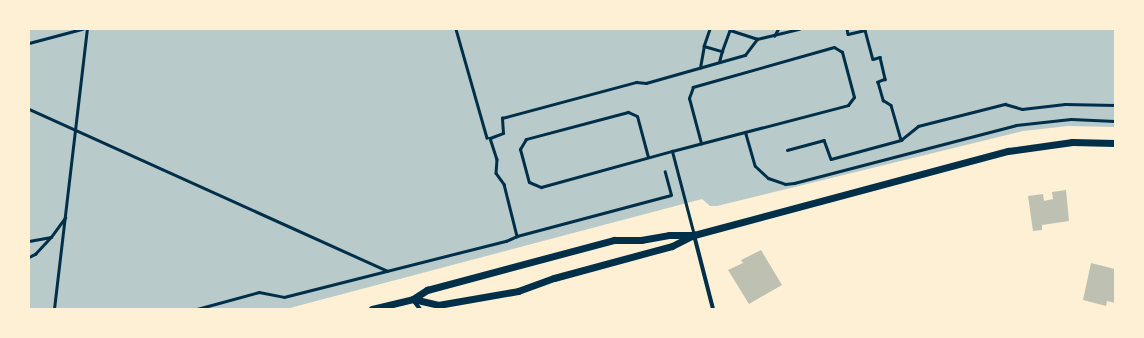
<!DOCTYPE html>
<html>
<head>
<meta charset="utf-8">
<style>
	body { margin:0 }
	#map { position:relative; width:1144px; height:338px; overflow:hidden; background:#fdf0d5; font-family:Mulish,sans-serif }
	div>[style] { position:absolute }
	.green>* { inset:0; background:#b9caca }
	.building>* { inset:0; background:#bec0b2 }
	.path>* { height:2.5px; margin:-1.25px; padding:0 1.25px; transform-origin:1.25px; border-radius:1.25px; background:#003049 }
	.service>* { height:3px; margin:-1.5px; padding:0 1.5px; transform-origin:1.5px; border-radius:1.5px; background:#003049 }
	.minor>* { height:4px; margin:-2px; padding:0 2px; transform-origin:2px; border-radius:2px; background:#003049 }
	.tertiary>* { height:7px; margin:-3.5px; padding:0 3.5px; transform-origin:3.5px; border-radius:3.5px; background:#003049 }
	span { translate:-50% -50%; white-space:nowrap; text-align:center; line-height:1.15; -webkit-text-stroke:3.5px #fdf0d5; paint-order:stroke }
	.frame { position:absolute; inset:0; border:30px solid #fdf0d5; pointer-events:none }
</style>
</head>
<body>
<div id="map">
	<div class="green">
		<i style="clip-path:polygon(29px 29px,1115px 29px,1115px 127px,1068px 126px,1023px 131px,717px 206px,710px 206px,702px 199px,286px 309px,29px 309px)"></i>
	</div>
	<div class="building">
		<i style="clip-path:polygon(1066px 190px,1069px 221px,1042px 225px,1042px 230px,1033px 231px,1028px 196px,1043px 194px,1044px 201px,1053px 199px,1052px 192px)"></i>
		<i style="clip-path:polygon(761px 250px,782px 285px,749px 304px,728px 270px,743px 263px,741px 260px)"></i>
		<i style="clip-path:polygon(1091px 263px,1115px 269px,1115px 303px,1107px 301px,1106px 306px,1083px 300px)"></i>
	</div>
	<div class="path">
		<i style="left:456px;top:29px;width:113px;rotate:74.1deg"></i>
		<i style="left:487px;top:138px;width:3px"></i>
		<i style="left:490px;top:138px;width:22px;rotate:72deg"></i>
		<i style="left:497px;top:159px;width:14px;rotate:94deg"></i>
		<i style="left:496px;top:173px;width:14px;rotate:54deg"></i>
		<i style="left:504px;top:184px;width:54px;rotate:76deg"></i>
		<i style="left:710px;top:29px;width:18px;rotate:109deg"></i>
		<i style="left:704px;top:46px;width:19px;rotate:16deg"></i>
		<i style="left:722px;top:51px;width:23px;rotate:-70deg"></i>
		<i style="left:847px;top:29px;width:5px;rotate:79deg"></i>
		<i style="left:848px;top:34px;width:17px;rotate:-13deg"></i>
		<i style="left:865px;top:30px;width:30px;rotate:75deg"></i>
		<i style="left:873px;top:59px;width:7px;rotate:-16deg"></i>
		<i style="left:880px;top:57px;width:23px;rotate:77deg"></i>
		<i style="left:885px;top:79px;width:8px;rotate:157deg"></i>
		<i style="left:878px;top:82px;width:19px;rotate:74deg"></i>
		<i style="left:883px;top:100px;width:9px;rotate:32deg"></i>
		<i style="left:891px;top:105px;width:36px;rotate:74deg"></i>
		<i style="left:730px;top:30px;width:28px;rotate:18deg"></i>
		<i style="left:774px;top:36px;width:8px;rotate:-60deg"></i>
		<i style="left:29px;top:43px;width:55px;rotate:-14.8deg"></i>
		<i style="left:719px;top:62px;width:11px;rotate:-75deg"></i>
		<i style="left:700px;top:68px;width:22px;rotate:-80deg"></i>
		<i style="left:29px;top:109px;width:393px;rotate:24.3deg"></i>
		<i style="left:490px;top:138px;width:14px;rotate:-21deg"></i>
		<i style="left:503px;top:133px;width:15px;rotate:-94deg"></i>
		<i style="left:502px;top:118px;width:139px;rotate:-15deg"></i>
		<i style="left:636px;top:82px;width:10px;rotate:6deg"></i>
		<i style="left:646px;top:83px;width:103px;rotate:-15.8deg"></i>
		<i style="left:745px;top:55px;width:20px;rotate:-53deg"></i>
		<i style="left:757px;top:39px;width:43px;rotate:-13.4deg"></i>
		<i style="left:787px;top:150px;width:38px;rotate:-15deg"></i>
		<i style="left:824px;top:140px;width:20px;rotate:70deg"></i>
		<i style="left:831px;top:159px;width:73px;rotate:-15.2deg"></i>
		<i style="left:901px;top:140px;width:22px;rotate:-39deg"></i>
		<i style="left:918px;top:126px;width:90px;rotate:-14.2deg"></i>
		<i style="left:1005px;top:104px;width:18px;rotate:16deg"></i>
		<i style="left:1022px;top:109px;width:43px;rotate:-6.6deg"></i>
		<i style="left:1065px;top:104px;width:50px;rotate:1.1deg"></i>
		<i style="left:29px;top:241px;width:22px;rotate:-10deg"></i>
		<i style="left:29px;top:257px;width:7px;rotate:-27deg"></i>
		<i style="left:35px;top:254px;width:23px;rotate:-47deg"></i>
		<i style="left:51px;top:237px;width:24px;rotate:-54deg"></i>
		<i style="left:54px;top:309px;width:282px;rotate:-83.3deg"></i>
		<i style="left:197px;top:309px;width:64px;rotate:-15.3deg"></i>
		<i style="left:259px;top:292px;width:25px;rotate:11deg"></i>
		<i style="left:284px;top:297px;width:229px;rotate:-14.2deg"></i>
		<i style="left:506px;top:241px;width:12px;rotate:-24deg"></i>
		<i style="left:517px;top:236px;width:159px;rotate:-14.9deg"></i>
		<i style="left:671px;top:195px;width:24px;rotate:-105deg"></i>
	</div>
	<div class="service">
		<i style="left:745px;top:132px;width:35px;rotate:74deg"></i>
		<i style="left:755px;top:166px;width:18px;rotate:43deg"></i>
		<i style="left:768px;top:178px;width:18px;rotate:19deg"></i>
		<i style="left:785px;top:184px;width:9px;rotate:-6deg"></i>
		<i style="left:794px;top:183px;width:229px;rotate:-14.6deg"></i>
		<i style="left:1016px;top:125px;width:55px;rotate:-6.2deg"></i>
		<i style="left:1071px;top:119px;width:44px;rotate:2.6deg"></i>
		<i style="left:648px;top:157px;width:42px;rotate:-105deg"></i>
		<i style="left:637px;top:116px;width:10px;rotate:-156deg"></i>
		<i style="left:628px;top:112px;width:106px;rotate:165.2deg"></i>
		<i style="left:526px;top:139px;width:12px;rotate:121deg"></i>
		<i style="left:520px;top:149px;width:34px;rotate:75deg"></i>
		<i style="left:529px;top:182px;width:13px;rotate:23deg"></i>
		<i style="left:541px;top:187px;width:136px;rotate:-15.4deg"></i>
		<i style="left:694px;top:235px;width:87px;rotate:-104.7deg"></i>
		<i style="left:672px;top:151px;width:182px;rotate:-14.6deg"></i>
		<i style="left:848px;top:105px;width:10px;rotate:-53deg"></i>
		<i style="left:854px;top:97px;width:47px;rotate:-104.9deg"></i>
		<i style="left:842px;top:52px;width:9px;rotate:-148deg"></i>
		<i style="left:834px;top:47px;width:147px;rotate:164.2deg"></i>
		<i style="left:693px;top:87px;width:12px;rotate:110deg"></i>
		<i style="left:689px;top:98px;width:47px;rotate:75.1deg"></i>
	</div>
	<div class="minor">
		<i style="left:694px;top:235px;width:76px;rotate:75.6deg"></i>
		<i style="left:413px;top:300px;width:11px;rotate:52deg"></i>
	</div>
	<div class="tertiary">
		<i style="left:413px;top:299px;width:26px;rotate:13deg"></i>
		<i style="left:438px;top:305px;width:81px;rotate:-9.9deg"></i>
		<i style="left:518px;top:291px;width:38px;rotate:-20deg"></i>
		<i style="left:554px;top:278px;width:122px;rotate:-15.2deg"></i>
		<i style="left:672px;top:246px;width:25px;rotate:-27deg"></i>
		<i style="left:694px;top:235px;width:325px;rotate:-15deg"></i>
		<i style="left:1008px;top:151px;width:65px;rotate:-8deg"></i>
		<i style="left:1072px;top:142px;width:43px;rotate:1.3deg"></i>
		<i style="left:372px;top:309px;width:42px;rotate:-13.7deg"></i>
		<i style="left:413px;top:299px;width:17px;rotate:-33deg"></i>
		<i style="left:427px;top:290px;width:194px;rotate:-15deg"></i>
		<i style="left:614px;top:240px;width:27px"></i>
		<i style="left:641px;top:240px;width:28px;rotate:-10deg"></i>
		<i style="left:669px;top:235px;width:22px"></i>
	</div>
	<div class="frame"></div>
</div>
</body>
</html>
